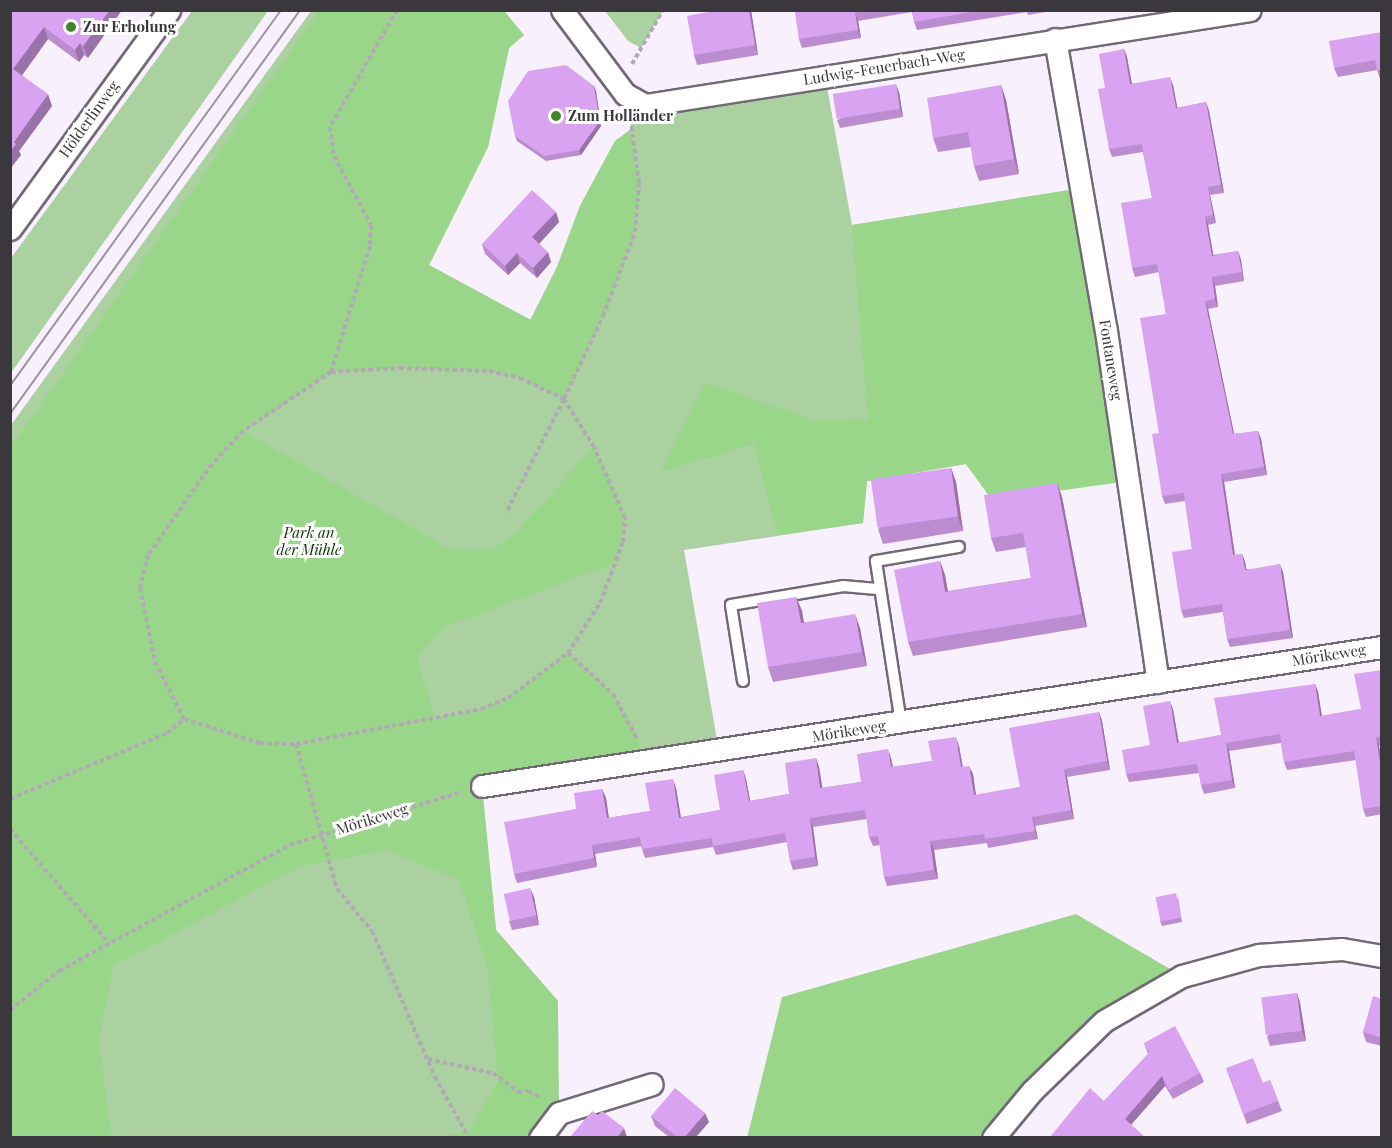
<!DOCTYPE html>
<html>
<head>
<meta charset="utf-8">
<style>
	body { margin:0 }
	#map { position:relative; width:1392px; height:1148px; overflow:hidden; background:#f9f0fd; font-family:"Playfair Display",serif }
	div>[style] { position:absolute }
	.green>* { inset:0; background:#abd1a1 }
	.forest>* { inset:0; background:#99d689 }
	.path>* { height:4px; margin-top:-2px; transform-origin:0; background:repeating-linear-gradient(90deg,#b1aab4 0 4.5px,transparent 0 7.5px) }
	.roads { filter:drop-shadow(2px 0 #716a75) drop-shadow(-2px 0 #716a75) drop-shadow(0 2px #716a75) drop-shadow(0 -2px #716a75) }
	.service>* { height:10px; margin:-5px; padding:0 5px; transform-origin:5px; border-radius:5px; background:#fff }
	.minor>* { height:21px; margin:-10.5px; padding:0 10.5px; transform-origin:10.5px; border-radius:10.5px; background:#fff }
	.tram>* { height:1.5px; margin:-0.75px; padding:0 0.75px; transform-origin:0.75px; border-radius:0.75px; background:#9a949d }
	.wall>* { inset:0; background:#bb8ccf }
	.shaded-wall>* { inset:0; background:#9972a9 }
	.building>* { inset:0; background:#daa3f1; transform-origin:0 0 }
	.dots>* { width:16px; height:16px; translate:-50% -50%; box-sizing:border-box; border:3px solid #fff; border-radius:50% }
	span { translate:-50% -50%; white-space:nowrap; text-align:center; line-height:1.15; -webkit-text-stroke:6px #fff; paint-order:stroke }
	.poi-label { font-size:15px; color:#3b383d; font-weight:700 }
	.left { translate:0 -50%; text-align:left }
	.street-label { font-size:15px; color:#3b383d }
	.park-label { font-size:15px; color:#0b3300; font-style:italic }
	.frame { position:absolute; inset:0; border:12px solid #3b383d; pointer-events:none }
</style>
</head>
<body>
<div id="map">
	<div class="green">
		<i style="clip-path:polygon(192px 11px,268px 11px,11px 373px,11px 258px)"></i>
		<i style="clip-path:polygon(311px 11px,504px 11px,524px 35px,509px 48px,488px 147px,429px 265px,530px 320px,557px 267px,580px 206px,615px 141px,630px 130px,633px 101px,825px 76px,852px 225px,1082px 188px,992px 500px,966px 464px,867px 481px,863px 523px,684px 550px,719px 751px,482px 786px,496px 930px,558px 1001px,540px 1137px,11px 1138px,11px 425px)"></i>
		<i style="clip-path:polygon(605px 11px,663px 11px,641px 48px,628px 41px)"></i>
	</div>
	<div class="forest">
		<i style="clip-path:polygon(319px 11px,504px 11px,524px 35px,509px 48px,488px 147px,429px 265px,531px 320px,557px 267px,580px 206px,615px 141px,630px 130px,639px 183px,635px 232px,603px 316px,564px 399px,520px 378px,489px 371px,400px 368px,331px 372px,244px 431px,452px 550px,494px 548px,513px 535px,594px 447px,616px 494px,625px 518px,617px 562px,443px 628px,417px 657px,435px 718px,481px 709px,508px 698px,568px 653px,613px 694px,631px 721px,639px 744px,641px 763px,482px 786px,496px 930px,558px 1001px,559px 1113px,540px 1137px,437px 1137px,469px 1132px,498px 1081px,488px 970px,459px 880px,387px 850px,302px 866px,114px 965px,99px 1040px,111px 1137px,11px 1138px,11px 447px)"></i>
		<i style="clip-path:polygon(1082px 188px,1129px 481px,992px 500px,966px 464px,867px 481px,863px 523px,778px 535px,754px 444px,661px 472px,706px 382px,813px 420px,868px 419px,852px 225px)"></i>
		<i style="clip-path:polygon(1076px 914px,1182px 976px,1104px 1021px,993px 1137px,747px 1138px,782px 997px)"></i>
	</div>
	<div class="path">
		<i style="left:397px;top:10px;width:135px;rotate:119.8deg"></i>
		<i style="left:330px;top:127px;width:29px;rotate:82deg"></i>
		<i style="left:334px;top:156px;width:78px;rotate:61.8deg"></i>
		<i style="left:371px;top:225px;width:21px;rotate:93deg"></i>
		<i style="left:370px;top:246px;width:132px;rotate:107.2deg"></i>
		<i style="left:331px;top:372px;width:106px;rotate:146.2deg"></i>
		<i style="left:243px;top:431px;width:45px;rotate:133.2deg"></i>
		<i style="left:212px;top:464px;width:111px;rotate:125.1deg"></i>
		<i style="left:148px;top:555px;width:34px;rotate:104deg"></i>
		<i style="left:140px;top:588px;width:76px;rotate:78.5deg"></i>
		<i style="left:155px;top:662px;width:64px;rotate:63deg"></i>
		<i style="left:184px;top:719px;width:80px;rotate:17.5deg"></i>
		<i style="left:260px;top:743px;width:36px;rotate:2deg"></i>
		<i style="left:296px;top:744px;width:151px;rotate:74.2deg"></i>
		<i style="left:337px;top:889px;width:55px;rotate:50.2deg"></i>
		<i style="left:372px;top:931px;width:159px;rotate:66.7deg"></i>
		<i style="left:435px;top:1077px;width:70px;rotate:60.9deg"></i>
		<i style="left:632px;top:64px;width:62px;rotate:-60.1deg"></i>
		<i style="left:331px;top:372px;width:69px;rotate:-3.3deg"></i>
		<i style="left:400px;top:368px;width:89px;rotate:1.9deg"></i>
		<i style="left:489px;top:371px;width:32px;rotate:13deg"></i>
		<i style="left:520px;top:378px;width:49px;rotate:25.5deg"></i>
		<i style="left:564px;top:399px;width:128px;rotate:117deg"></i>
		<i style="left:568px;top:653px;width:61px;rotate:42.3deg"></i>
		<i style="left:613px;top:694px;width:51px;rotate:61.9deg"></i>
		<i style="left:296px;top:744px;width:188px;rotate:-10.7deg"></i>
		<i style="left:481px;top:709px;width:29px;rotate:-22deg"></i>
		<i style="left:508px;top:698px;width:75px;rotate:-36.9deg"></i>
		<i style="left:568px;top:653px;width:59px;rotate:-57.4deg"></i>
		<i style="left:600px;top:603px;width:65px;rotate:-69.3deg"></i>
		<i style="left:623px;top:542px;width:24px;rotate:-85deg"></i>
		<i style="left:625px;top:518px;width:77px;rotate:-113.6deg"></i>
		<i style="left:594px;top:447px;width:57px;rotate:-122deg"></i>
		<i style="left:564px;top:399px;width:92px;rotate:-64.8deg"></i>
		<i style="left:603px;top:316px;width:90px;rotate:-69.1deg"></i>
		<i style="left:635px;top:232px;width:49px;rotate:-85.3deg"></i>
		<i style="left:639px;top:183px;width:61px;rotate:-97.6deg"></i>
		<i style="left:10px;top:799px;width:170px;rotate:-22.8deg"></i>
		<i style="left:167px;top:733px;width:22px;rotate:-39deg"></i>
		<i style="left:10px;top:829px;width:151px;rotate:49deg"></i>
		<i style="left:10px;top:1010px;width:63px;rotate:-38.5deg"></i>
		<i style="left:59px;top:971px;width:263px;rotate:-28.6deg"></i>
		<i style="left:290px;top:845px;width:179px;rotate:-17.2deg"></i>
		<i style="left:428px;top:1059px;width:66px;rotate:12.2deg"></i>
		<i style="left:493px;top:1073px;width:31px;rotate:37deg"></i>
		<i style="left:518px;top:1092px;width:10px;rotate:-6deg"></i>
		<i style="left:528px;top:1091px;width:15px;rotate:28deg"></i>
	</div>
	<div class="roads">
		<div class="service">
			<i style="left:743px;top:681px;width:77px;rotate:-99deg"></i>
			<i style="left:731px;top:605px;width:114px;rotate:-9.6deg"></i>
			<i style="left:843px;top:586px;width:37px;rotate:5deg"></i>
			<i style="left:901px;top:723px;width:164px;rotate:-98.8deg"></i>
			<i style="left:876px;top:561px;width:84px;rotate:-9.6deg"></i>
		</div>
		<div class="minor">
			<i style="left:562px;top:10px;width:105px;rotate:53.1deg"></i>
			<i style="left:625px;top:94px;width:23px;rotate:29deg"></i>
			<i style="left:645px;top:105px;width:612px;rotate:-8.92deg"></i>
			<i style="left:1055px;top:39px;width:296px;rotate:80.1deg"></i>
			<i style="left:1106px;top:331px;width:355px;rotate:81.6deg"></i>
			<i style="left:10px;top:229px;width:271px;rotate:-54deg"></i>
			<i style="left:482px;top:786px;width:911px;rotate:-8.78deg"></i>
			<i style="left:540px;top:1138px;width:31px;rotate:-53deg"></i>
			<i style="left:559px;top:1113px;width:97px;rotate:-17.3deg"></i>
			<i style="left:993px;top:1138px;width:61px;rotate:-50.3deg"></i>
			<i style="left:1032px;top:1091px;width:100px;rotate:-44.2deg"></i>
			<i style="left:1104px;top:1021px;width:90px;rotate:-30deg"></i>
			<i style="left:1182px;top:976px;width:80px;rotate:-15.3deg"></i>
			<i style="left:1259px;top:955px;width:83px;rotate:-4.1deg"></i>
			<i style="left:1342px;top:949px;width:41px;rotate:9.9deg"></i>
		</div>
	</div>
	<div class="tram">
		<i style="left:10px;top:386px;width:463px;rotate:-54.2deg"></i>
		<i style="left:10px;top:414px;width:497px;rotate:-54.3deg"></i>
	</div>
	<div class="wall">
		<i style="clip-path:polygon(10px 10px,122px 10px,88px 58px,84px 55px,79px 62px,48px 39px,22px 75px,52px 106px,19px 151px,21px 155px,10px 169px)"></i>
		<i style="clip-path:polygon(708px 10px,751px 10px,758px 55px,697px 65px,694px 55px,708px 12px)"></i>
		<i style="clip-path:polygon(795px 10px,1057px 10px,1028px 15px,1027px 12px,917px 30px,914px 22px,912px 12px,858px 21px,861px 38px,802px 48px,799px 39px)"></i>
		<i style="clip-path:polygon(1382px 32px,1382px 79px,1380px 79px,1377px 70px,1338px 77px,1334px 68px)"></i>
		<i style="clip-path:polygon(1124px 49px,1127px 57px,1132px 83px,1173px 85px,1177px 108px,1206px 102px,1209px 111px,1224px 193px,1210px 195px,1216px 223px,1208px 225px,1213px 255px,1238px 251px,1241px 260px,1244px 281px,1215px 286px,1218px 307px,1208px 309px,1234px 434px,1258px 431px,1261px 439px,1267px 475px,1224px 482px,1235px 555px,1242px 554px,1245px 562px,1246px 569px,1283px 572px,1293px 638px,1230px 647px,1227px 639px,1223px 612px,1184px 618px,1181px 610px,1192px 549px,1185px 501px,1165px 504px,1162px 496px,1159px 433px,1166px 314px,1159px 272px,1135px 277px,1132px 268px,1152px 198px,1143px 152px,1112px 157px,1109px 149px,1105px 88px)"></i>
		<i style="clip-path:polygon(1001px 85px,1006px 100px,1019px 174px,979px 181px,974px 166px,971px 147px,938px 152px,933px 138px)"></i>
		<i style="clip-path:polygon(594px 86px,596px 91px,601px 126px,581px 155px,546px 161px,517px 141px,515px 136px)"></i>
		<i style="clip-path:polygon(899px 92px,903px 117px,840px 128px,837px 120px)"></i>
		<i style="clip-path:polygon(556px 212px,559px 222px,539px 244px,551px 262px,537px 278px,520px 263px,508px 275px,485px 254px,482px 244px)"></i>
		<i style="clip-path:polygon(951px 468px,956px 482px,963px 531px,883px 544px,878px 529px)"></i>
		<i style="clip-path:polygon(1057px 483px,1062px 497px,1087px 627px,913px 656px,908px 642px,940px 561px,945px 575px,948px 591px,1031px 578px,1026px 547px,996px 552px,991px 538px)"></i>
		<i style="clip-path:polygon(796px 597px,802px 611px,804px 622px,860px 628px,867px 666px,773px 682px,768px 667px)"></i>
		<i style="clip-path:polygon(1382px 670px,1382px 745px,1379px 746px,1382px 763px,1382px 814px,1366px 817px,1363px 809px,1356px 760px,1287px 770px,1284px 762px,1281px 743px,1229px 751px,1235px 788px,1204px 794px,1201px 785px,1199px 773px,1129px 782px,1126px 774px,1150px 745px,1173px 709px,1179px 743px,1221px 735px,1315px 684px,1318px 692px,1322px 716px,1361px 709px)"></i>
		<i style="clip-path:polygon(1099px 712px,1102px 721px,1110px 770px,1067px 777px,1074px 819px,1035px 826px,1038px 839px,988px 848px,987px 843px,934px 850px,938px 879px,887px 886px,884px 877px,880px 845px,873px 846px,869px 837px,867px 819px,813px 827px,818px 866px,793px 870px,790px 861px,787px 842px,716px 855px,713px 847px,645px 858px,641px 846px,595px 854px,597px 867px,517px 883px,514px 874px,576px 809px,602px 789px,606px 798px,609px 818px,650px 811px,676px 788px,681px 817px,720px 810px,743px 770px,746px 779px,750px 801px,789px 794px,816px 758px,819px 767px,822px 788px,861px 782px,891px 758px,893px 767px,932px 761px,959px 746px,963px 767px,973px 774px,976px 795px,1020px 787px)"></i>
		<i style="clip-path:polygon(534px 897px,539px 925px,512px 930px,509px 921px)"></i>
		<i style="clip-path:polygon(1178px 898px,1182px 922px,1162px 926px,1160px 921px)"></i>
		<i style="clip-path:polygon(1297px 993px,1300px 1003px,1306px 1041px,1270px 1046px,1267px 1037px)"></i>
		<i style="clip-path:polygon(1382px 999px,1382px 1046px,1366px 1042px,1363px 1032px)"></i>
		<i style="clip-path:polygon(1144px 1043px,1200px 1073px,1204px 1082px,1173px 1099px,1165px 1086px,1131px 1125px,1104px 1101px,1148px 1054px)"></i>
		<i style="clip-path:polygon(1226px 1068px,1263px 1083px,1270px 1080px,1282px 1111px,1247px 1124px)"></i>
		<i style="clip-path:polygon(651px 1116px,709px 1122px,696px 1137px,669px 1137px,655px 1126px)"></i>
	</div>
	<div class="shaded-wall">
		<i style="clip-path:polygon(110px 10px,122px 10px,88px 58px,83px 46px)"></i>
		<i style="clip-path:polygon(749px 10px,751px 10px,758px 55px,755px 45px)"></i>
		<i style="clip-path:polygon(855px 13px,858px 21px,861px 38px,858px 30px)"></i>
		<i style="clip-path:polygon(44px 27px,48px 39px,18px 81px,13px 69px)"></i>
		<i style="clip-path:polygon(80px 43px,84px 55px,79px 62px,75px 50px)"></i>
		<i style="clip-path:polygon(1124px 49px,1127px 57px,1133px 92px,1130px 84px)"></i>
		<i style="clip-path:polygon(1170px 77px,1173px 85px,1179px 116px,1176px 108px)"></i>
		<i style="clip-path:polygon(896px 84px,899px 92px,903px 117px,900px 109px)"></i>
		<i style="clip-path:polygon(1001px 85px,1006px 100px,1019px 174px,1014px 159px)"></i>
		<i style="clip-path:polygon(594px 86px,596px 91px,601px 126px,581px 155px,579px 150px)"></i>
		<i style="clip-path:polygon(48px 94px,52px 106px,19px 151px,21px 155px,10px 169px,10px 152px,14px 142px)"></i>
		<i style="clip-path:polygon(1206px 102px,1209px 111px,1224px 193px,1221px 185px)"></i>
		<i style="clip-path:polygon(1208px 187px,1210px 195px,1216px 223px,1213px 215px)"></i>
		<i style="clip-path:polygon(556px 212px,559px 222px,536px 247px,532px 237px)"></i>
		<i style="clip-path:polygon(1205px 217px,1208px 225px,1215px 264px,1212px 256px)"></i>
		<i style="clip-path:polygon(1238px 251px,1241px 260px,1244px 281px,1242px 272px)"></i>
		<i style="clip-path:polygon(548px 252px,551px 262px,537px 278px,533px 268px)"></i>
		<i style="clip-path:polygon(517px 253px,520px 263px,508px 275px,505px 266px)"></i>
		<i style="clip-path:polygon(1212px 277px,1215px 286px,1218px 307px,1215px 299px)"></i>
		<i style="clip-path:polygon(1205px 301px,1208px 309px,1236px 443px,1233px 434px)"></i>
		<i style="clip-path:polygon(1258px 431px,1261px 439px,1267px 475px,1264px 467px)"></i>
		<i style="clip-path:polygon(951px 468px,956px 482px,963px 531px,958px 517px)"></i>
		<i style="clip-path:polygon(1221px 474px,1224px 482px,1236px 563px,1233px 555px)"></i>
		<i style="clip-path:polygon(1057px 483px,1062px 497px,1087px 627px,1082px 614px)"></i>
		<i style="clip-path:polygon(1242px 554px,1245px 562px,1248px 578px,1245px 570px)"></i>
		<i style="clip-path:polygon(940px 561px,945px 575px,950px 605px,945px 592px)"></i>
		<i style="clip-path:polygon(1280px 564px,1283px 572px,1293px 638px,1290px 630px)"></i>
		<i style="clip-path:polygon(796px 597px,802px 611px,806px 637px,801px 623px)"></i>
		<i style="clip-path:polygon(855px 614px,860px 628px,867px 666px,862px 652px)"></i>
		<i style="clip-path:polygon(1315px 684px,1318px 692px,1323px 724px,1320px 716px)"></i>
		<i style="clip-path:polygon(1170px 701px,1173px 709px,1180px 751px,1177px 743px)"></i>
		<i style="clip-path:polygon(1099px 712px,1102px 721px,1110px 770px,1107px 761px)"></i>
		<i style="clip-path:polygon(956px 737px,959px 746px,964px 776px,961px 767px)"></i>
		<i style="clip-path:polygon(1376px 737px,1379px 746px,1382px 763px,1382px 774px)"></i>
		<i style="clip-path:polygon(1226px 743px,1229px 751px,1235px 788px,1232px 780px)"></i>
		<i style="clip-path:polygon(888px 749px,891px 758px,894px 776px,891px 767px)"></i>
		<i style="clip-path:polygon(816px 758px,819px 767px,824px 797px,820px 788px)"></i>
		<i style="clip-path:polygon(969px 766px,973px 774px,977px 804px,974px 795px)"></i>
		<i style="clip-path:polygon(1064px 769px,1067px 777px,1074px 819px,1071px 810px)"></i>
		<i style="clip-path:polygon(743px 770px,746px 779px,752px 810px,749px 801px)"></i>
		<i style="clip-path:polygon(673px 779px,676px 788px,682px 826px,679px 818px)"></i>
		<i style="clip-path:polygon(602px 789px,606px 798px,610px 827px,607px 818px)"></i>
		<i style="clip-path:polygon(1032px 817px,1035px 826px,1038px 839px,1035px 831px)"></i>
		<i style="clip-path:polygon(810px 818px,813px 827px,818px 866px,815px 857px)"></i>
		<i style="clip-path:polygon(930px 841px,934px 850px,938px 879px,934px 870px)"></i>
		<i style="clip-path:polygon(592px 845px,595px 854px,597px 867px,594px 858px)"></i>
		<i style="clip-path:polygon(530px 888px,534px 897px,539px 925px,536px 915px)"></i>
		<i style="clip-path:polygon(1297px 993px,1300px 1003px,1306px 1041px,1302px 1031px)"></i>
		<i style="clip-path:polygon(1162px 1076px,1165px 1086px,1128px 1128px,1125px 1119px)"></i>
		<i style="clip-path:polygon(705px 1113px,709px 1122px,696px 1137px,685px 1137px)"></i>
		<i style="clip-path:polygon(624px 1128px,627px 1137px,617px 1137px)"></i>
	</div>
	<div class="building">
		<i style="clip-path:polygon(10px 10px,110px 10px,83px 46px,80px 43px,75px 50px,44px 27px,13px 69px,48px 94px,14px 142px,16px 144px,10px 152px)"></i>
		<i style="clip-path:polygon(708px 10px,749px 10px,755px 45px,694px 55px,687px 16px,708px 12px)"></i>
		<i style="clip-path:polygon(795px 10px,868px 10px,855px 13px,858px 30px,799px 39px)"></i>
		<i style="clip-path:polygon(912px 10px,983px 10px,914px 22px)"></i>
		<i style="clip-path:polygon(1382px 32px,1382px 69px,1377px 70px,1375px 60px,1334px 68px,1329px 41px)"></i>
		<i style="clip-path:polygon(1124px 49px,1130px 84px,1170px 77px,1176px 108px,1206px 102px,1221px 185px,1208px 187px,1213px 215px,1205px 217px,1212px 256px,1238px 251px,1242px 272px,1212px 277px,1215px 299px,1205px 301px,1233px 434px,1258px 431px,1264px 467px,1221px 474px,1233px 555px,1242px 554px,1245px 570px,1280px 564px,1290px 630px,1227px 639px,1222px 604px,1181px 610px,1172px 552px,1192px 549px,1184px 493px,1162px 496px,1152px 434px,1159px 433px,1140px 318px,1166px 314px,1157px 264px,1132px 268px,1121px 203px,1152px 198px,1142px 144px,1109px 149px,1098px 89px,1105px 88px,1099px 54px)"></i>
		<i style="clip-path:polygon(566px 65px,594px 86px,600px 121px,579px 150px,544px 156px,515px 136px,508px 101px,528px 71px)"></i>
		<i style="left:896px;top:84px;width:25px;height:64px;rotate:81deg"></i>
		<i style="clip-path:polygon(1001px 85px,1014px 159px,974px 166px,968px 132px,933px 138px,927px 98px)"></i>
		<i style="clip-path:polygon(532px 190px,556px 212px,532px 237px,548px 252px,533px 268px,517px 253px,505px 266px,482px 244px)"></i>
		<i style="left:951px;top:468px;width:49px;height:81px;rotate:82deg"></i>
		<i style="clip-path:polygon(1057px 483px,1082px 614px,908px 642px,894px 570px,940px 561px,945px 592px,1031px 578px,1023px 533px,991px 538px,984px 495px)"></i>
		<i style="clip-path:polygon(796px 597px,801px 623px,855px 614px,862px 652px,768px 667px,757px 603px)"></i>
		<i style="clip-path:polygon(1382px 670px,1382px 736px,1376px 737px,1382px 774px,1382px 806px,1363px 809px,1354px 751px,1284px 762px,1280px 734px,1226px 743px,1232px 780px,1201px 785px,1197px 764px,1126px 774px,1122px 750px,1150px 745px,1143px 706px,1170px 701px,1177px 743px,1221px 735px,1214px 698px,1315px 684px,1320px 716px,1361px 709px,1354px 674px)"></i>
		<i style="clip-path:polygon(1099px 712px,1107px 761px,1064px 769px,1071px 810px,1032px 817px,1035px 831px,985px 839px,984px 834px,930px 841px,934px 870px,884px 877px,878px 836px,869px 837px,865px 810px,810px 818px,815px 857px,790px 861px,785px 833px,713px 846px,712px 838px,642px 849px,640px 837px,592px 845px,594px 858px,514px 874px,504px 822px,576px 809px,574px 793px,602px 789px,607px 818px,650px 811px,645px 783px,673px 779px,679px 818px,720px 810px,714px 775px,743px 770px,749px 801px,789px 794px,785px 763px,816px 758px,820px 788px,861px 782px,857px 754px,888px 749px,891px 767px,932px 761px,928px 741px,956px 737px,961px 767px,969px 766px,974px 795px,1020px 787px,1009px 728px)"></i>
		<i style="left:530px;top:888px;width:28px;height:27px;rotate:77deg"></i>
		<i style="left:1176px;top:893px;width:25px;height:21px;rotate:78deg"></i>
		<i style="left:1297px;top:993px;width:38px;height:36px;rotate:83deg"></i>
		<i style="clip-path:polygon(1373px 996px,1382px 999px,1382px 1038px,1363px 1032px)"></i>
		<i style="clip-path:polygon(1175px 1026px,1200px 1073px,1169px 1090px,1162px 1076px,1125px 1119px,1145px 1137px,1050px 1137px,1090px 1088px,1104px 1101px,1149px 1053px,1144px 1043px)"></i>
		<i style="clip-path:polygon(1253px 1058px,1263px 1083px,1270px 1080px,1278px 1101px,1243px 1114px,1226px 1068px)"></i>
		<i style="clip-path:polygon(675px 1088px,705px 1113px,685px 1137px,677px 1137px,651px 1116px)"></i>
		<i style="clip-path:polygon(592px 1111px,598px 1115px,602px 1111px,624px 1128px,617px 1137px,570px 1137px)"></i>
	</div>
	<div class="dots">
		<i style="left:71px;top:27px;background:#408529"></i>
		<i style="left:556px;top:116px;background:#408529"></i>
	</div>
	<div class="poi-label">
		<span class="left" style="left:83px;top:27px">Zur Erholung</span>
		<span class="left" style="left:568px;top:116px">Zum Holländer</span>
	</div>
	<div class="street-label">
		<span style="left:884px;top:67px;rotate:-9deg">Ludwig-Feuerbach-Weg</span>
		<span style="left:89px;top:119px;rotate:-54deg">Hölderlinweg</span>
		<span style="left:1111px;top:360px;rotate:81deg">Fontaneweg</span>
		<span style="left:1329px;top:655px;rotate:-9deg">Mörikeweg</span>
		<span style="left:849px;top:731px;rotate:-9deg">Mörikeweg</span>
		<span style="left:372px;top:819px;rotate:-17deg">Mörikeweg</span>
	</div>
	<div class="park-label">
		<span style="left:309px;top:541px">Park an<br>der Mühle</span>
	</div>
	<div class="frame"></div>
</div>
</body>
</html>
